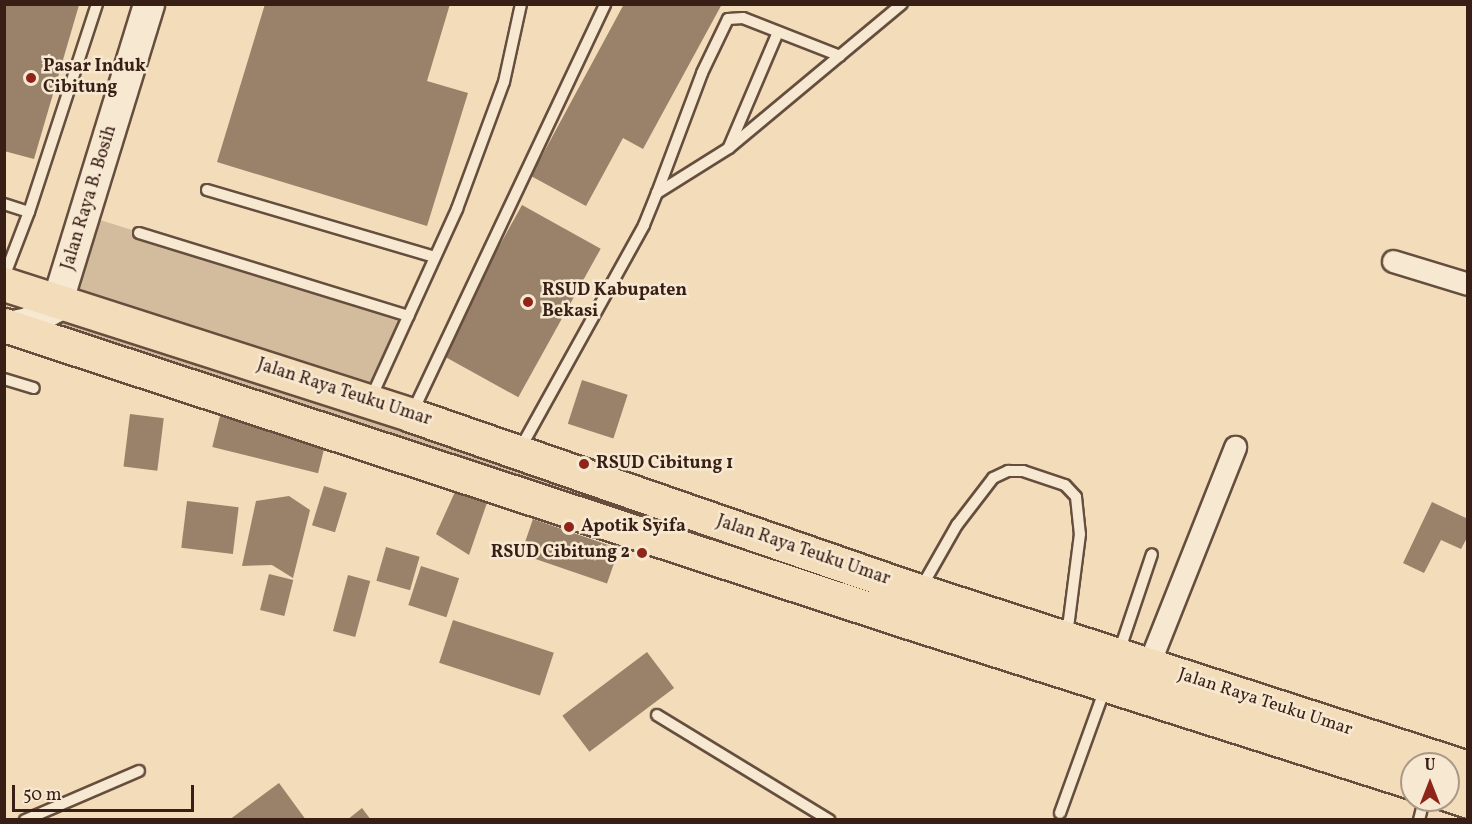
<!DOCTYPE html>
<html>
<head>
<meta charset="utf-8">
<style>
	body { margin:0 }
	#map { position:relative; width:1472px; height:824px; overflow:hidden; background:#f2dcb9; font-family:Vollkorn,serif }
	div>[style] { position:absolute }
	.green>* { inset:0; background:#d2bc9d }
	.building>* { inset:0; background:#99816a; transform-origin:0 0 }
	.roads { filter:drop-shadow(2px 0 #664e3e) drop-shadow(-2px 0 #664e3e) drop-shadow(0 2px #664e3e) drop-shadow(0 -2px #664e3e) }
	.lane>* { height:10px; margin:-5px; padding:0 5px; transform-origin:5px; border-radius:5px; background:#f7e8d2 }
	.street>* { height:21px; margin:-10.5px; padding:0 10.5px; transform-origin:10.5px; border-radius:10.5px; background:#f7e8d2 }
	.secondary>* { height:30px; margin:-15px; padding:0 15px; transform-origin:15px; border-radius:15px; background:#f7e8d2 }
	.highway>* { height:33px; margin:-16.5px; padding:0 16.5px; transform-origin:16.5px; border-radius:16.5px; background:#f2dcb9 }
	.dots>* { width:16px; height:16px; translate:-50% -50%; box-sizing:border-box; border:3px solid #f7e8d2; border-radius:50% }
	span { translate:-50% -50%; white-space:nowrap; text-align:center; line-height:1.15; -webkit-text-stroke:5px #f7e8d2; paint-order:stroke }
	.poi-label { font-size:18px; color:#381f15; font-weight:700 }
	.left { translate:0 -50%; text-align:left }
	.right { translate:-100% -50%; text-align:right }
	.street-label { font-size:18px; color:#381f15 }
	.frame { position:absolute; inset:0; border:6px solid #381f15; pointer-events:none }
	.north { position:absolute; left:1400px; top:752px; width:60px; height:60px; box-sizing:border-box; background:#f7e8d2; border:2px solid #ab9886; border-radius:50%; rotate:0deg; font-size:16px; font-weight:700; line-height:24px; text-align:center; color:#381f15 }
	.north::after { content:''; display:block; margin:auto; width:21px; height:27px; background:#8f2418; clip-path:polygon(50% 0,100% 100%,50% 72%,0 100%) }
	.scale { position:absolute; left:12px; top:785px; width:182px; height:27px; box-sizing:border-box; border:3px solid #381f15; border-top:0; padding-left:8px; font-size:18px; line-height:21px; white-space:nowrap; color:#381f15; -webkit-text-stroke:4px #f7e8d2; paint-order:stroke }
</style>
</head>
<body>
<div id="map">
	<div class="green">
		<i style="clip-path:polygon(84px 215px,408px 316px,370px 400px,1448px 764px,1412px 764px,1412px 782px,28px 323px)"></i>
	</div>
	<div class="building">
		<i style="clip-path:polygon(4px 4px,79px 5px,34px 159px,4px 151px)"></i>
		<i style="clip-path:polygon(265px 4px,450px 4px,427px 81px,468px 93px,427px 226px,217px 162px)"></i>
		<i style="clip-path:polygon(624px 4px,722px 4px,643px 149px,623px 138px,586px 206px,531px 176px)"></i>
		<i style="left:522px;top:205px;width:90px;height:170px;rotate:29deg"></i>
		<i style="left:582px;top:380px;width:48px;height:46px;rotate:18deg"></i>
		<i style="left:221px;top:412px;width:109px;height:36px;rotate:14deg"></i>
		<i style="left:130px;top:414px;width:34px;height:53px;rotate:7deg"></i>
		<i style="clip-path:polygon(459px 483px,489px 497px,469px 555px,436px 534px)"></i>
		<i style="left:324px;top:486px;width:24px;height:41px;rotate:17deg"></i>
		<i style="clip-path:polygon(289px 496px,310px 510px,293px 578px,272px 565px,242px 566px,256px 501px)"></i>
		<i style="left:187px;top:501px;width:52px;height:47px;rotate:7deg"></i>
		<i style="clip-path:polygon(1432px 502px,1468px 519px,1468px 536px,1461px 549px,1441px 540px,1424px 573px,1403px 563px)"></i>
		<i style="left:533px;top:519px;width:91px;height:37px;rotate:19deg"></i>
		<i style="left:386px;top:547px;width:35px;height:35px;rotate:16deg"></i>
		<i style="left:421px;top:566px;width:40px;height:41px;rotate:18deg"></i>
		<i style="left:269px;top:574px;width:25px;height:37px;rotate:14deg"></i>
		<i style="left:348px;top:575px;width:23px;height:58px;rotate:15deg"></i>
		<i style="left:453px;top:620px;width:106px;height:45px;rotate:18deg"></i>
		<i style="left:647px;top:652px;width:45px;height:106px;rotate:53deg"></i>
		<i style="clip-path:polygon(279px 783px,306px 820px,229px 820px)"></i>
		<i style="clip-path:polygon(362px 808px,371px 820px,347px 820px)"></i>
	</div>
	<div class="roads">
		<div class="lane">
			<i style="left:729px;top:147px;width:125px;rotate:-66.9deg"></i>
			<i style="left:207px;top:190px;width:237px;rotate:16.4deg"></i>
			<i style="left:657px;top:193px;width:128px;rotate:-69.4deg"></i>
			<i style="left:702px;top:73px;width:60px;rotate:-64.3deg"></i>
			<i style="left:728px;top:19px;width:15px;rotate:-4deg"></i>
			<i style="left:743px;top:18px;width:104px;rotate:21.4deg"></i>
			<i style="left:4px;top:204px;width:26px;rotate:18deg"></i>
			<i style="left:29px;top:212px;width:219px;rotate:-71.9deg"></i>
			<i style="left:139px;top:233px;width:282px;rotate:17.1deg"></i>
			<i style="left:4px;top:277px;width:70px;rotate:-69deg"></i>
			<i style="left:4px;top:379px;width:31px;rotate:17deg"></i>
			<i style="left:371px;top:398px;width:208px;rotate:-65.5deg"></i>
			<i style="left:457px;top:209px;width:135px;rotate:-69.7deg"></i>
			<i style="left:504px;top:82px;width:80px;rotate:-77.7deg"></i>
			<i style="left:413px;top:411px;width:450px;rotate:-64.7deg"></i>
			<i style="left:520px;top:449px;width:256px;rotate:-61deg"></i>
			<i style="left:644px;top:225px;width:35px;rotate:-68deg"></i>
			<i style="left:657px;top:193px;width:85px;rotate:-32deg"></i>
			<i style="left:729px;top:148px;width:225px;rotate:-39.8deg"></i>
			<i style="left:921px;top:588px;width:73px;rotate:-60.3deg"></i>
			<i style="left:957px;top:525px;width:59px;rotate:-52.5deg"></i>
			<i style="left:993px;top:478px;width:17px;rotate:-25deg"></i>
			<i style="left:1008px;top:471px;width:15px"></i>
			<i style="left:1023px;top:471px;width:44px;rotate:18.4deg"></i>
			<i style="left:1065px;top:485px;width:16px;rotate:47deg"></i>
			<i style="left:1076px;top:497px;width:37px;rotate:84deg"></i>
			<i style="left:1080px;top:534px;width:103px;rotate:97.3deg"></i>
			<i style="left:1119px;top:652px;width:103px;rotate:-71.4deg"></i>
			<i style="left:657px;top:715px;width:202px;rotate:31.4deg"></i>
			<i style="left:1060px;top:813px;width:135px;rotate:-70.1deg"></i>
			<i style="left:25px;top:820px;width:124px;rotate:-23.3deg"></i>
			<i style="left:1419px;top:820px;width:21px;rotate:-76deg"></i>
		</div>
		<div class="street">
			<i style="left:1393px;top:261px;width:78px;rotate:17deg"></i>
			<i style="left:1148px;top:666px;width:236px;rotate:-68.3deg"></i>
		</div>
		<div class="secondary">
			<i style="left:9px;top:327px;width:19px;rotate:-12deg"></i>
			<i style="left:28px;top:323px;width:32px;rotate:-30deg"></i>
			<i style="left:56px;top:307px;width:317px;rotate:-72.9deg"></i>
		</div>
		<div class="highway">
			<i style="left:4px;top:284px;width:428px;rotate:17.8deg"></i>
			<i style="left:411px;top:415px;width:519px;rotate:19.13deg"></i>
			<i style="left:901px;top:585px;width:596px;rotate:17.89deg"></i>
			<i style="left:4px;top:325px;width:949px;rotate:18.17deg"></i>
			<i style="left:906px;top:621px;width:531px;rotate:17.65deg"></i>
			<i style="left:1448px;top:794px;width:21px;rotate:19deg"></i>
		</div>
	</div>
	<div class="dots">
		<i style="left:31px;top:78px;background:#8f2418"></i>
		<i style="left:528px;top:302px;background:#8f2418"></i>
		<i style="left:584px;top:464px;background:#8f2418"></i>
		<i style="left:569px;top:527px;background:#8f2418"></i>
		<i style="left:642px;top:553px;background:#8f2418"></i>
	</div>
	<div class="poi-label">
		<span class="left" style="left:43px;top:78px">Pasar Induk<br>Cibitung</span>
		<span class="left" style="left:542px;top:302px">RSUD Kabupaten<br>Bekasi</span>
		<span class="left" style="left:596px;top:464px">RSUD Cibitung 1</span>
		<span class="left" style="left:581px;top:527px">Apotik Syifa</span>
		<span class="right" style="left:630px;top:553px">RSUD Cibitung 2</span>
	</div>
	<div class="street-label">
		<span style="left:90px;top:198px;rotate:-73deg">Jalan Raya B. Bosih</span>
		<span style="left:344px;top:393px;rotate:18deg">Jalan Raya Teuku Umar</span>
		<span style="left:803px;top:551px;rotate:19deg">Jalan Raya Teuku Umar</span>
		<span style="left:1265px;top:703px;rotate:18deg">Jalan Raya Teuku Umar</span>
	</div>
	<div class="frame"></div>
	<div class="north">U</div>
	<div class="scale">50 m</div>
</div>
</body>
</html>
